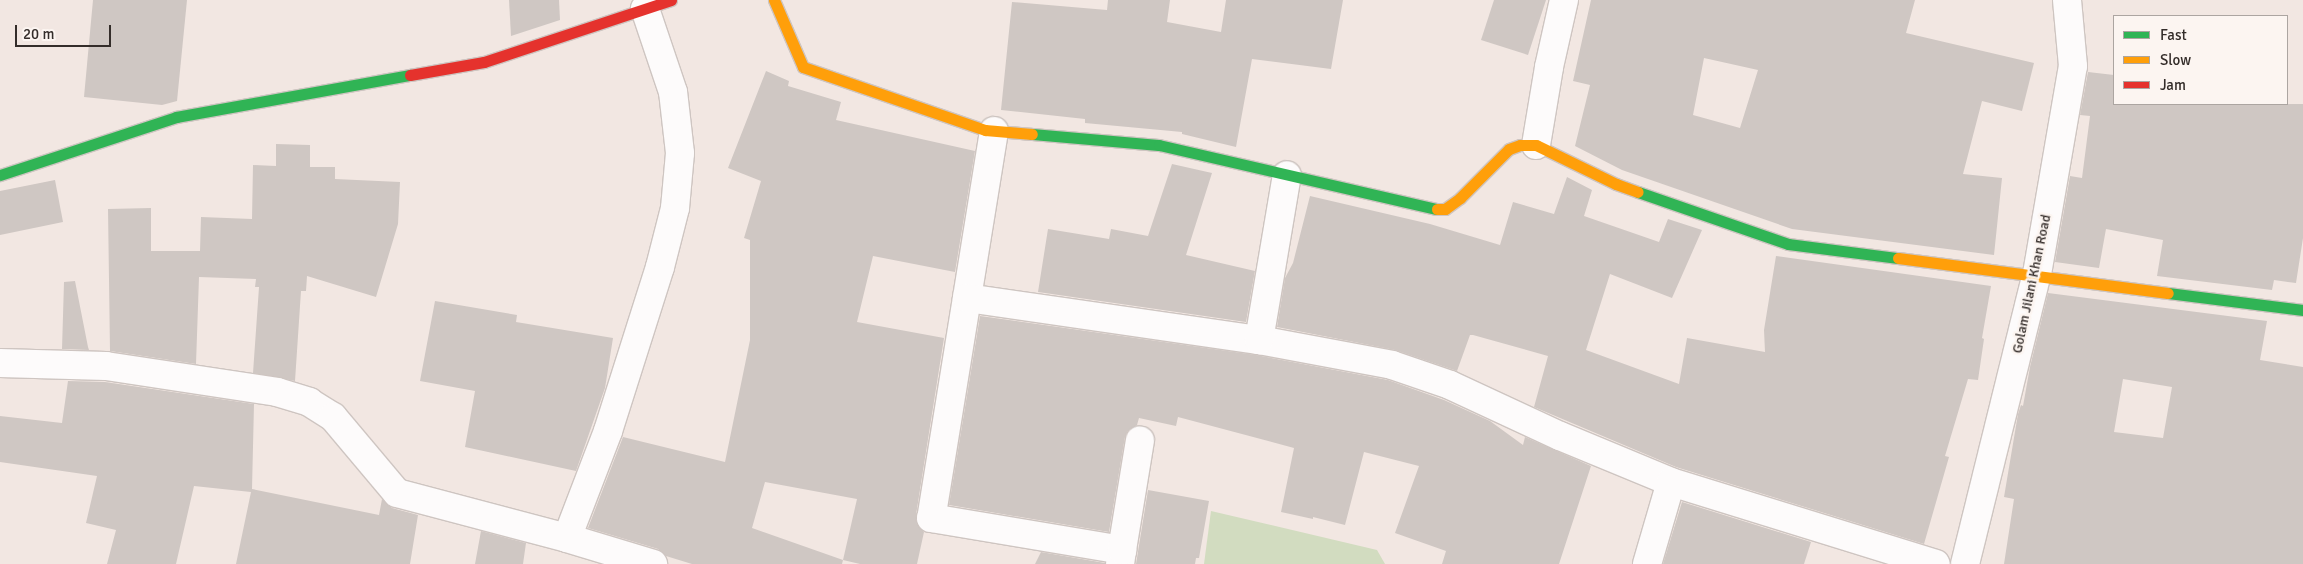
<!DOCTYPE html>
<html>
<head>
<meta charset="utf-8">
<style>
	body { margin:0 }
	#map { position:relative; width:2303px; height:564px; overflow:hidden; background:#f2e7e2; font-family:Signika,sans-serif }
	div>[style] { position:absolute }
	.green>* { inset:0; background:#d2dcc0 }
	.building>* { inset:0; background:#cfc7c3 }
	.roads { filter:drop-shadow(1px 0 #cec5c1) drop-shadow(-1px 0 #cec5c1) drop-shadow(0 1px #cec5c1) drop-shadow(0 -1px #cec5c1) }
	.street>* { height:28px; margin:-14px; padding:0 14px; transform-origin:14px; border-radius:14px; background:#fdfbfb }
	.fast>* { height:11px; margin:-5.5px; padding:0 5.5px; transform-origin:5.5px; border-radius:5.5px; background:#30b455 }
	.slow>* { height:11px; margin:-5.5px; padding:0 5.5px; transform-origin:5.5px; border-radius:5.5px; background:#ff9f0a }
	.jam>* { height:11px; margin:-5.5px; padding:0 5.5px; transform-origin:5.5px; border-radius:5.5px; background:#e5322d }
	span { translate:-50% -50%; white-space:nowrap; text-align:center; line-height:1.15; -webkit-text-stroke:5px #fcf5f1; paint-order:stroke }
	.street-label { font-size:14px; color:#342d2a }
	.legend { position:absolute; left:2113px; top:15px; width:175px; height:90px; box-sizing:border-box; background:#fcf5f1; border:1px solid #aca5a1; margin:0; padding:6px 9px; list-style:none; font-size:15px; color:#342d2a }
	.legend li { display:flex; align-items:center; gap:10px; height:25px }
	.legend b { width:25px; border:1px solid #aca5a1 }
	.scale { position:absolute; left:15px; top:25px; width:96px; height:22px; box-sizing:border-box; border:2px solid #342d2a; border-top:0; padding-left:6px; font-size:15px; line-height:18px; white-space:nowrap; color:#342d2a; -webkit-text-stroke:4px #fcf5f1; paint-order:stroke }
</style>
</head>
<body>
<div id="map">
	<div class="green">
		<i style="clip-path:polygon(1211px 511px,1377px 550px,1385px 564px,1204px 564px)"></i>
	</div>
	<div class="building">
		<i style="clip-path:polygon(93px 0,187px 0,177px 101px,162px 105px,84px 97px)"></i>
		<i style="clip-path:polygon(509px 0,559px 0,560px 20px,511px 36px)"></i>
		<i style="clip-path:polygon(1108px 0,1170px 0,1167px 22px,1221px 32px,1226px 0,1343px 0,1331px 69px,1252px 59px,1236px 147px,1182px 134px,1182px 132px,1085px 123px,1085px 119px,1001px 110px,1012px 2px,1107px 10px)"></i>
		<i style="clip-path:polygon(1494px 0,1546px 0,1528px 55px,1481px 40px)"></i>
		<i style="clip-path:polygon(evenodd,1591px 0,1915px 0,1906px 33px,2034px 63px,2022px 111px,1982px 101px,1963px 174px,2002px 178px,1994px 255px,1792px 229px,1622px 170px,1575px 146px,1590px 85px,1573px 81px,1591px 0,1704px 58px,1758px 70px,1740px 128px,1693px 115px,1704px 58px)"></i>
		<i style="clip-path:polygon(evenodd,766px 71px,789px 81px,788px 86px,841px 102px,836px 120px,975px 151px,955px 272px,873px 256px,857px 322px,944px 338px,916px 515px,917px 524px,924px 532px,917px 564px,860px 564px,843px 560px,842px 564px,692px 564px,666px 556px,658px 549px,588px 528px,623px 437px,725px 462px,750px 340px,750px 240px,744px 238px,761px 181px,728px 168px,766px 71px,765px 482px,857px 499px,843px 560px,752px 528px,765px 482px)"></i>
		<i style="clip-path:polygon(2088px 72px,2114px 75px,2114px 104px,2303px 104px,2303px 238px,2296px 283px,2274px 280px,2272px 290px,2157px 276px,2163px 240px,2106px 229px,2099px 268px,2055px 262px,2070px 176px,2082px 178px,2090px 116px,2080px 115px)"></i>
		<i style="clip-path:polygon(276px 144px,310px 145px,310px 167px,335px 167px,335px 179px,400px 182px,398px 224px,376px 297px,307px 276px,306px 291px,301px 291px,295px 381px,253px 373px,259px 287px,255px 287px,256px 279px,199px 277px,196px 364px,110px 351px,108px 209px,151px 208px,151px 251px,200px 251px,201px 217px,252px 219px,253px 165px,276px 166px)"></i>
		<i style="clip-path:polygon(1172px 164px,1212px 173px,1186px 255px,1255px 271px,1246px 322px,1038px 292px,1048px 229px,1109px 239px,1111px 229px,1148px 236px)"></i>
		<i style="clip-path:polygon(1567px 177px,1592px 190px,1584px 216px,1659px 242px,1668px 219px,1702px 230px,1672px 298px,1610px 274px,1586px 350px,1679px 384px,1687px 338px,1765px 352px,1764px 330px,1776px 256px,1991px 286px,1982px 338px,1984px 339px,1978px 380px,1968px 379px,1945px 456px,1949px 457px,1924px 544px,1676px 467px,1534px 407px,1548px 356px,1473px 335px,1470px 335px,1457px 371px,1395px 350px,1277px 327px,1285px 278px,1293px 263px,1310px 196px,1430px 224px,1500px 245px,1513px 202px,1554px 214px)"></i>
		<i style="clip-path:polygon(55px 180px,63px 222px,0 235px,0 191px)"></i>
		<i style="clip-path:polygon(75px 281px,88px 347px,89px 350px,62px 349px,64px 282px)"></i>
		<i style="clip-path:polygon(evenodd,2048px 293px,2267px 321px,2260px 360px,2303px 367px,2303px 564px,2004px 564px,2014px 499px,2004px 497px,2018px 414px,2021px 405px,2023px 406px,2030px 367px,2048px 293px,2123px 379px,2172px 387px,2163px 438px,2114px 432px,2123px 379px)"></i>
		<i style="clip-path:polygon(435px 301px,517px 315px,516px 322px,613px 338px,605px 388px,576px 471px,465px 447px,475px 391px,420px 381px)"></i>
		<i style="clip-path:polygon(980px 316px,1256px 355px,1388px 380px,1444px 400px,1490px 421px,1523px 445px,1525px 437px,1591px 466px,1559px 564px,1442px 564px,1446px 551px,1395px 533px,1419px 466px,1364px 452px,1345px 525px,1313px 517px,1313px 519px,1281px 512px,1294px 448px,1178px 417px,1176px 426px,1139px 418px,1137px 425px,1128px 431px,1125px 437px,1109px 532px,949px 505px)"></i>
		<i style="clip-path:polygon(68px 381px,105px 382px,254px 404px,252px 489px,379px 515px,382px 499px,392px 508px,418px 515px,410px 564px,236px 564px,251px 492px,194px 486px,176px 564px,107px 564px,116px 530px,86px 523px,97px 476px,0 462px,0 416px,62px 423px)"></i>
		<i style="clip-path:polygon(1148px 490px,1209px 501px,1199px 558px,1196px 558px,1195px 564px,1136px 564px)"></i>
		<i style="clip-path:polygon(1682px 502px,1811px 542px,1804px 564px,1663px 564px)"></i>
		<i style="clip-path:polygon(481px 531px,526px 543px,523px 564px,475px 564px)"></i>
		<i style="clip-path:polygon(1041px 552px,1105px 563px,1105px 564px,1035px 564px)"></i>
	</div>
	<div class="roads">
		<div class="street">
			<i style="left:994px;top:131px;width:392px;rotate:99.2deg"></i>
			<i style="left:931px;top:518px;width:194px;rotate:9.5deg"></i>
			<i style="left:1122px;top:550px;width:14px;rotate:98deg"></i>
			<i style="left:1536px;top:145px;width:79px;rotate:-80.5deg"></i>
			<i style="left:1549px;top:67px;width:69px;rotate:-77.4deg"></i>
			<i style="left:967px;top:298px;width:295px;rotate:8.2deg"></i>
			<i style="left:1259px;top:340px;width:135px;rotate:10.6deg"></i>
			<i style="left:1392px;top:365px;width:61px;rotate:19deg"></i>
			<i style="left:1450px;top:385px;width:121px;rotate:24.9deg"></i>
			<i style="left:1560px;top:436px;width:120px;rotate:22.5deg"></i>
			<i style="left:1671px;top:482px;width:277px;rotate:17.2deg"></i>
			<i style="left:1259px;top:340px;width:167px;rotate:-80.4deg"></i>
			<i style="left:0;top:363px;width:106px;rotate:1.6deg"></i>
			<i style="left:106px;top:366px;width:173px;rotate:8.6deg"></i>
			<i style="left:277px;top:392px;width:34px;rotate:17deg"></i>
			<i style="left:309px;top:402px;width:28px;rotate:32deg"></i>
			<i style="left:333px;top:417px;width:99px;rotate:49.9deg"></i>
			<i style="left:397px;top:493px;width:176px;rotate:14.8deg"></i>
			<i style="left:567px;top:538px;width:90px;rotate:16.8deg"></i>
			<i style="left:567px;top:538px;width:115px;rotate:-69deg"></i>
			<i style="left:608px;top:431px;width:172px;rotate:-72.4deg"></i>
			<i style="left:660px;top:267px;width:61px;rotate:-75.7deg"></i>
			<i style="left:675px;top:208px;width:55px;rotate:-84.8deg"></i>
			<i style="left:680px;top:153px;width:61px;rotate:-96.5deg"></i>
			<i style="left:673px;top:92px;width:88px;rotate:-108.6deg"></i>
			<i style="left:1122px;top:550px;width:111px;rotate:-80.7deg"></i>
			<i style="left:1647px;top:564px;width:85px;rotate:-73.7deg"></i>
			<i style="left:1965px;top:564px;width:299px;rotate:-76.1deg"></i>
			<i style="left:2037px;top:274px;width:211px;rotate:-80.2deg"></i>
			<i style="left:2073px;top:66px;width:66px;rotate:-95.2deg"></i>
		</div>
		<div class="fast">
			<i style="left:1032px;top:134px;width:127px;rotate:5deg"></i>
			<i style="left:1159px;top:145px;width:285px;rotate:13deg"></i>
			<i style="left:0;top:175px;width:185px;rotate:-18.2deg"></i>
			<i style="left:176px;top:117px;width:238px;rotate:-10.2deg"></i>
			<i style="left:1638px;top:192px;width:159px;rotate:19.1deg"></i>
			<i style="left:1788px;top:244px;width:111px;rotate:7.3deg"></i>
			<i style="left:2168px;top:293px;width:136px;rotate:7.2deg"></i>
		</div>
		<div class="slow">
			<i style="left:774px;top:0;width:73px;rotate:66.6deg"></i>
			<i style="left:803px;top:67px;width:193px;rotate:19.1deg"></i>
			<i style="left:985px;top:130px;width:47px;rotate:4.9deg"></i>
			<i style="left:1437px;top:209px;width:8px"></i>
			<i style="left:1445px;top:209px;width:19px;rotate:-36deg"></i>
			<i style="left:1460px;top:198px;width:69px;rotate:-45deg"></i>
			<i style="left:1509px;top:149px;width:12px;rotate:-20deg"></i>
			<i style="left:1520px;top:145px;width:16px"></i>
			<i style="left:1536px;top:145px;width:89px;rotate:26deg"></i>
			<i style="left:1616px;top:184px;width:23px;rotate:20deg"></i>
			<i style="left:1898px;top:258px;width:272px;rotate:7.4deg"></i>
		</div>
		<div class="jam">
			<i style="left:410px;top:75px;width:75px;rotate:-10deg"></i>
			<i style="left:484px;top:62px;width:197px;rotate:-18.3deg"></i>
		</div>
	</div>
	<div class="street-label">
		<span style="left:2032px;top:284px;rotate:-78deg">Golam Jilani Khan Road</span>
	</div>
	<ul class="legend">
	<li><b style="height:6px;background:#30b455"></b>Fast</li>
	<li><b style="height:6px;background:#ff9f0a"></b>Slow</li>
	<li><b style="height:6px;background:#e5322d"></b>Jam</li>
	</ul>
	<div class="scale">20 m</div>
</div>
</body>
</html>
